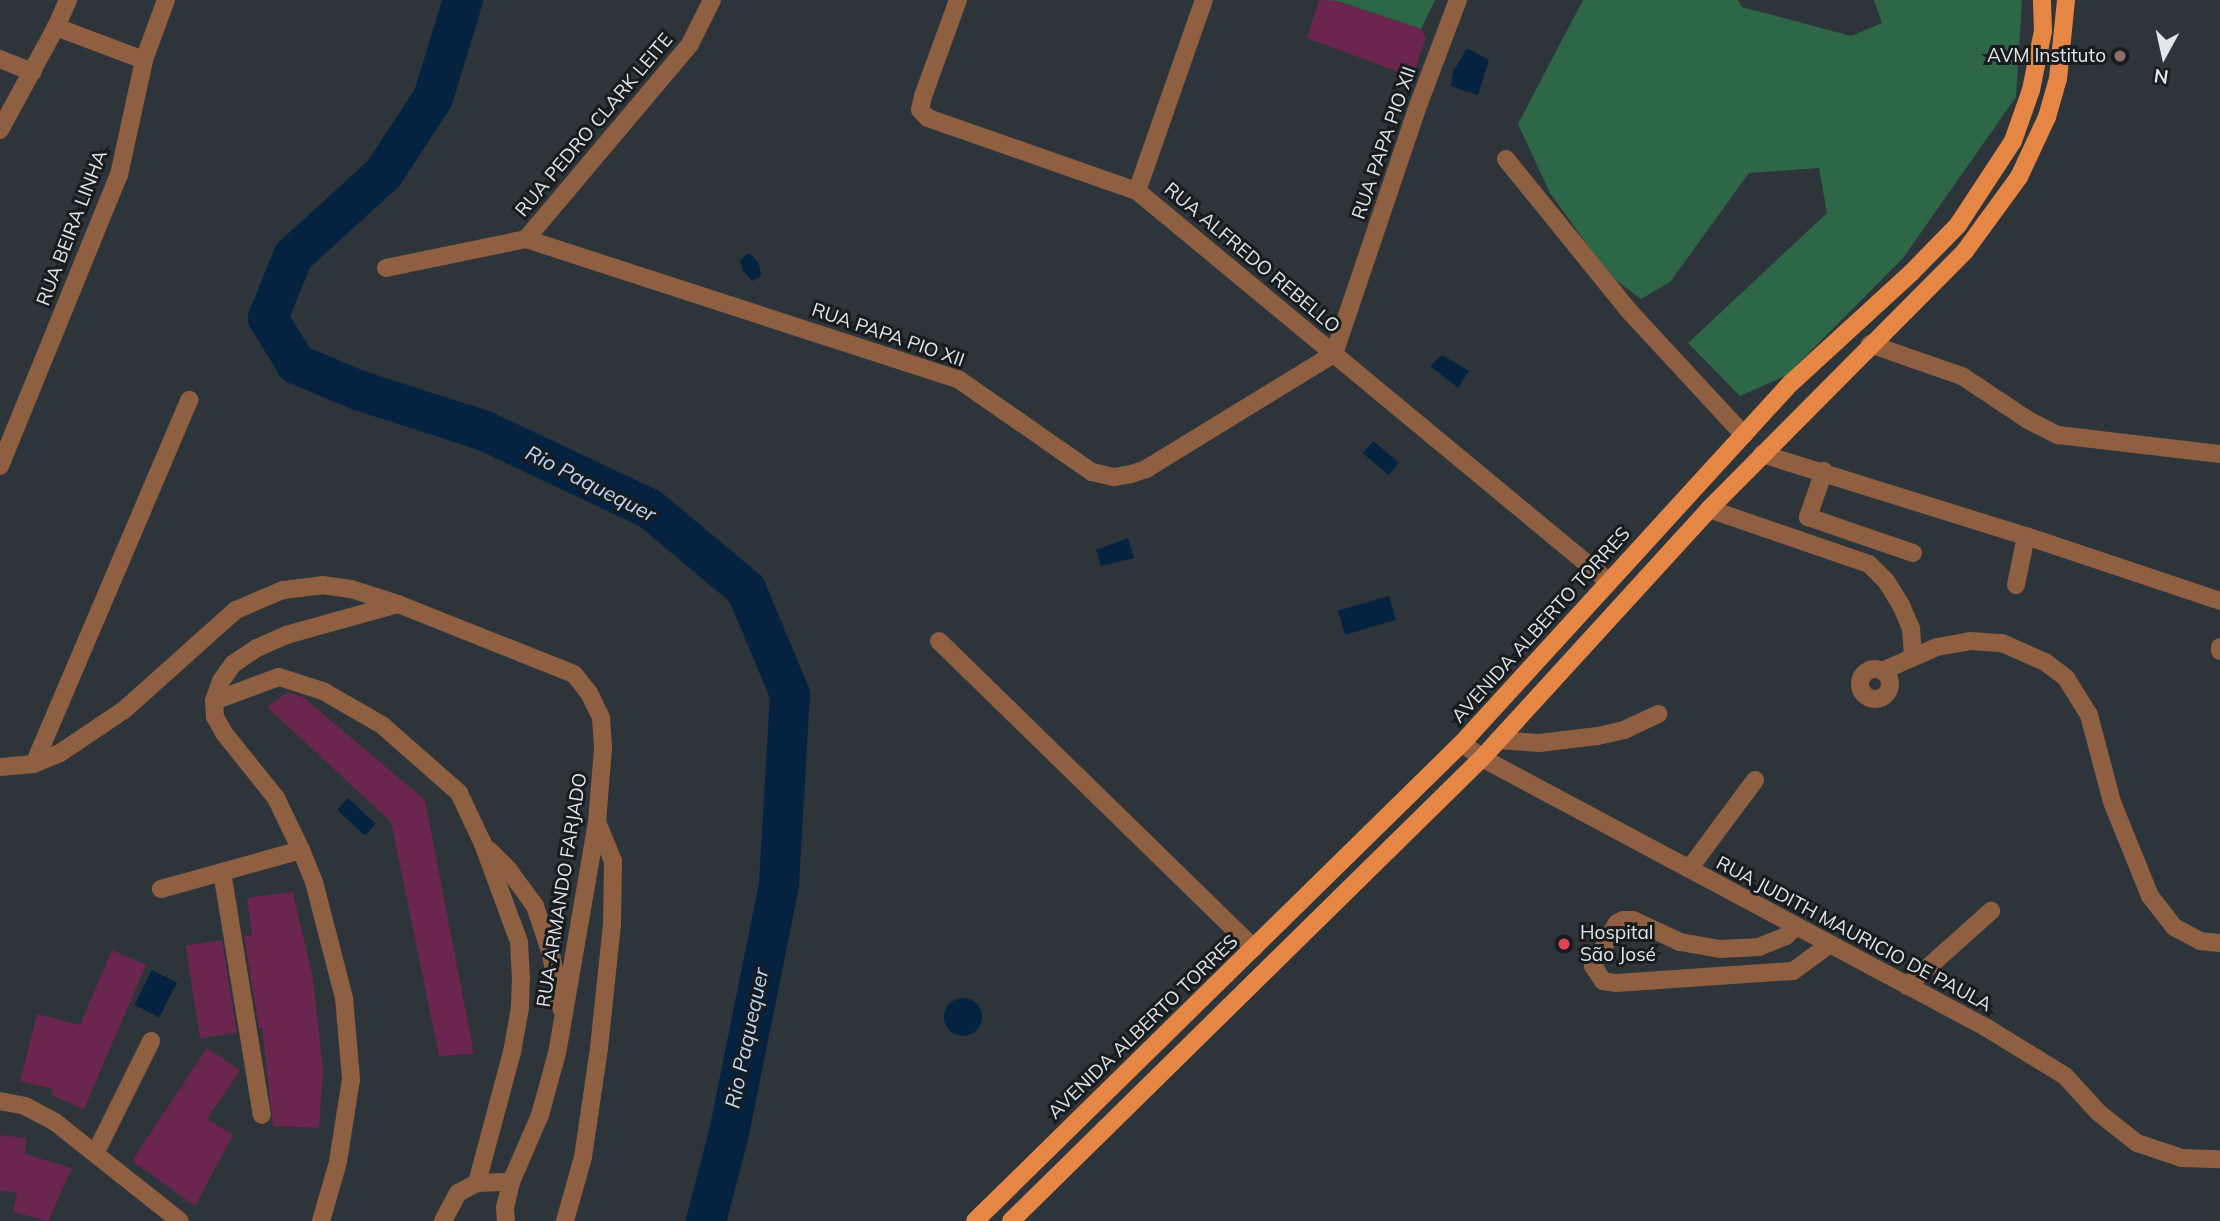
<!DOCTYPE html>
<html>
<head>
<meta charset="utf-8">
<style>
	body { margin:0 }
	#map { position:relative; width:2220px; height:1221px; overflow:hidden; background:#2d353a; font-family:Mulish,sans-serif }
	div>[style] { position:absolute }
	.green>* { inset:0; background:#2e6648 }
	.water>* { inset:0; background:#052340; transform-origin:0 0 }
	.round { border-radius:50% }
	.river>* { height:40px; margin:-20px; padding:0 20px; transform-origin:20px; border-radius:20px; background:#052340 }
	.building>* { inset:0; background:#6a264e; transform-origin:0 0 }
	.minor>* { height:18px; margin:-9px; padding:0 9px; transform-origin:9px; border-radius:9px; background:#8e5f41 }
	.minor>.ring { margin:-9px; padding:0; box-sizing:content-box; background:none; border:18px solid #8e5f41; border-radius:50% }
	.major>* { height:18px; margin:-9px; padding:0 9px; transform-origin:9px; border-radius:9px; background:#e68644 }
	.dots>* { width:19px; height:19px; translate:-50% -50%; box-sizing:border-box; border:4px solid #181c1e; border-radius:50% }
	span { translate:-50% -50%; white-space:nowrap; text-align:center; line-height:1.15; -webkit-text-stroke:6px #181c1e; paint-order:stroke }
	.poi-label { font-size:19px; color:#e1e6ea }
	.right { translate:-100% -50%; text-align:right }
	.left { translate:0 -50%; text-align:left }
	.street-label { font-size:19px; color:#e1e6ea }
	.water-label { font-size:21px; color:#bad8f8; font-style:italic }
	.north { position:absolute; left:2129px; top:21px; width:70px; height:70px; -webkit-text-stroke:5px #181c1e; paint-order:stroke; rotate:188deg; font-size:19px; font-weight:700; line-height:28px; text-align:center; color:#e1e6ea }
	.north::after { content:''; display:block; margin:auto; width:24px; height:32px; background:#e1e6ea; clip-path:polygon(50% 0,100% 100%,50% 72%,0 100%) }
</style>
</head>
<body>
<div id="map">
	<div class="green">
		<i style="clip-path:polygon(1319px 0,1435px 0,1421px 29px,1337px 1px)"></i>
		<i style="clip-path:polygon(1583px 0,1738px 0,1742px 7px,1851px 36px,1882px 23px,1874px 0,2022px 0,2016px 97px,1903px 258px,1787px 375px,1740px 396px,1688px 343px,1827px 213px,1819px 168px,1749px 173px,1670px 282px,1641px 299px,1609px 275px,1550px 193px,1518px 124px)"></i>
	</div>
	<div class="water">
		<i style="clip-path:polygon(1467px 48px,1489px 60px,1478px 95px,1451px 86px,1453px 72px)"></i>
		<i style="clip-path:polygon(749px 253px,759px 263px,761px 276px,752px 281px,743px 271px,740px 260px)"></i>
		<i style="clip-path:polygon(1442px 355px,1469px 371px,1458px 388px,1430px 366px)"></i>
		<i style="left:1373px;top:441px;width:34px;height:16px;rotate:40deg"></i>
		<i style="clip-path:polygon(1128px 538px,1134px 558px,1101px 566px,1096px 550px)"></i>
		<i style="left:1389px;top:596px;width:25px;height:53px;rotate:74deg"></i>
		<i style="left:348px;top:798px;width:38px;height:16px;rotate:43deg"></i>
		<i style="left:152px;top:970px;width:28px;height:39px;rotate:27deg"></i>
		<i class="round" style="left:944px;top:998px;width:38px;height:38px"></i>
	</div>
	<div class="river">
		<i style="left:463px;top:0;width:102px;rotate:107deg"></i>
		<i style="left:433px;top:98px;width:90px;rotate:123.2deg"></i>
		<i style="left:384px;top:173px;width:123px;rotate:137.6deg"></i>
		<i style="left:293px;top:256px;width:67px;rotate:112deg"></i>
		<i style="left:268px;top:318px;width:54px;rotate:58.7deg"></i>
		<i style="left:296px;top:364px;width:67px;rotate:22.8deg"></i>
		<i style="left:358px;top:390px;width:133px;rotate:17.9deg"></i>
		<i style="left:485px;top:431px;width:183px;rotate:25.3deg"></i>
		<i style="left:650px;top:509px;width:125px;rotate:39.8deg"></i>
		<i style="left:746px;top:589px;width:114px;rotate:67.3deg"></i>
		<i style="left:790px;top:694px;width:191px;rotate:93.3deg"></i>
		<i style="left:779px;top:885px;width:257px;rotate:101.4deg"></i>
		<i style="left:728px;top:1137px;width:87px;rotate:104.7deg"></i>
	</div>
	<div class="building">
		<i style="clip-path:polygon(1319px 0,1337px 1px,1421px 29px,1426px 38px,1412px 77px,1307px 38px)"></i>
		<i style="clip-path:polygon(288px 692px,303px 697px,425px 800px,474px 1054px,439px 1056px,391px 822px,267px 707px)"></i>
		<i style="clip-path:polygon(293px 892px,313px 979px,323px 1070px,319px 1128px,273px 1126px,262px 1028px,259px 1028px,244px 936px,252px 935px,247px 898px)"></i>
		<i style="left:222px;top:940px;width:94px;height:37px;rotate:81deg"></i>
		<i style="clip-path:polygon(112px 950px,146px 965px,84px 1109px,51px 1095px,53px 1089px,20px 1081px,37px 1014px,80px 1025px)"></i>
		<i style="clip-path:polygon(207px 1048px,240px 1070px,207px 1119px,233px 1135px,195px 1206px,132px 1161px)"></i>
		<i style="clip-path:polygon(0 1135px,26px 1138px,25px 1154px,72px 1168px,48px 1221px,13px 1212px,17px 1193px,0 1191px)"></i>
	</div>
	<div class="minor">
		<i style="left:958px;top:0;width:102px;rotate:110deg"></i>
		<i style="left:923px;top:96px;width:14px;rotate:102deg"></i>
		<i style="left:920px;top:110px;width:11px;rotate:45deg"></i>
		<i style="left:928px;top:118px;width:221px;rotate:19.3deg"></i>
		<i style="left:1137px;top:191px;width:612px;rotate:39.63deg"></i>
		<i style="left:56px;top:27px;width:30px;rotate:-66deg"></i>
		<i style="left:0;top:59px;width:35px;rotate:22deg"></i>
		<i style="left:0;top:130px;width:117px;rotate:-61.5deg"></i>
		<i style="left:56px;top:27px;width:94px;rotate:20.6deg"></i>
		<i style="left:1506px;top:159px;width:197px;rotate:51deg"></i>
		<i style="left:1630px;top:312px;width:168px;rotate:47.2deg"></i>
		<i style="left:1137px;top:191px;width:202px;rotate:-70.7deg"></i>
		<i style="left:526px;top:239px;width:255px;rotate:-49.9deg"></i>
		<i style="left:690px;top:44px;width:49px;rotate:-63.4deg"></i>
		<i style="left:386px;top:268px;width:143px;rotate:-11.7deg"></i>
		<i style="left:526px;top:239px;width:454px;rotate:18deg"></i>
		<i style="left:958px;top:379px;width:163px;rotate:34.8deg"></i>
		<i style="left:1092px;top:472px;width:23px;rotate:13deg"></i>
		<i style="left:1114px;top:477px;width:17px;rotate:-10deg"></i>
		<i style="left:1131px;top:474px;width:16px;rotate:-18deg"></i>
		<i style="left:1146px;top:469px;width:220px;rotate:-31.5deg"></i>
		<i style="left:1334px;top:354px;width:265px;rotate:-71.3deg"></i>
		<i style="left:1419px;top:103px;width:110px;rotate:-69.3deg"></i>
		<i style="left:1870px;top:344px;width:97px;rotate:19.2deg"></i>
		<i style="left:1962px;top:376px;width:79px;rotate:33.7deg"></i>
		<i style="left:2028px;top:420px;width:34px;rotate:27deg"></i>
		<i style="left:2058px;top:435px;width:163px;rotate:6.7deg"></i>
		<i style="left:1762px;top:454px;width:276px;rotate:17.3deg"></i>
		<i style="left:2026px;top:536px;width:205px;rotate:18.5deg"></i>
		<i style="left:0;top:466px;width:314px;rotate:-67.8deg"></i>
		<i style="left:119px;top:175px;width:118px;rotate:-77.7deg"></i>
		<i style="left:144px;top:60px;width:64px;rotate:-69.9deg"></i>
		<i style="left:1824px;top:471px;width:49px;rotate:109.2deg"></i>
		<i style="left:1808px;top:517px;width:111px;rotate:18.9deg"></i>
		<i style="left:1709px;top:509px;width:169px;rotate:19deg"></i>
		<i style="left:1869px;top:564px;width:24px;rotate:45deg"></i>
		<i style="left:1886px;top:581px;width:28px;rotate:58deg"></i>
		<i style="left:1901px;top:605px;width:25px;rotate:67deg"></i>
		<i style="left:1911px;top:628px;width:28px;rotate:86deg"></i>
		<i style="left:2016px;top:585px;width:50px;rotate:-78.5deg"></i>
		<i style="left:939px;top:641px;width:440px;rotate:44.3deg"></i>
		<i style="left:2220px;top:647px;width:4px;rotate:90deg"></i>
		<i class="ring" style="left:1860px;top:669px;width:12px;height:12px"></i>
		<i style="left:1882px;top:671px;width:60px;rotate:-23.6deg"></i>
		<i style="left:1937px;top:647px;width:34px;rotate:-10deg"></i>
		<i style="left:1970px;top:641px;width:32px;rotate:4deg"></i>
		<i style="left:2002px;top:643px;width:47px;rotate:23.8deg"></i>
		<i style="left:2045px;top:662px;width:26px;rotate:37deg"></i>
		<i style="left:2066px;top:678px;width:44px;rotate:58.1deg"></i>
		<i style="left:2089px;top:715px;width:90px;rotate:75.2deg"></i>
		<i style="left:2112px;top:802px;width:101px;rotate:68deg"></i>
		<i style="left:2150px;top:896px;width:39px;rotate:52deg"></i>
		<i style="left:2174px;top:927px;width:30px;rotate:28deg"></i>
		<i style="left:2200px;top:941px;width:20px;rotate:6deg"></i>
		<i style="left:214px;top:701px;width:69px;rotate:-20.3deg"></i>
		<i style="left:279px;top:677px;width:46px;rotate:17.7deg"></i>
		<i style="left:323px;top:691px;width:68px;rotate:30deg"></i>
		<i style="left:382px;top:725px;width:103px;rotate:41.4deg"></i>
		<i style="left:459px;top:793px;width:56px;rotate:64.8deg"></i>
		<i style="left:483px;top:844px;width:104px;rotate:69.8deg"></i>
		<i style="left:519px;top:942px;width:34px;rotate:87deg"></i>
		<i style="left:521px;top:976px;width:32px;rotate:92deg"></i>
		<i style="left:520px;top:1008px;width:45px;rotate:100.3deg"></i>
		<i style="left:512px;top:1052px;width:136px;rotate:105deg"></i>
		<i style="left:1498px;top:740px;width:41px;rotate:4.2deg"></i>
		<i style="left:1539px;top:743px;width:59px;rotate:-6.8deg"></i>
		<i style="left:1598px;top:736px;width:27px;rotate:-13deg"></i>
		<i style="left:1624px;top:730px;width:38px;rotate:-25deg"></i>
		<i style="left:1462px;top:743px;width:25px;rotate:37deg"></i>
		<i style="left:1482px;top:758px;width:573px;rotate:28.13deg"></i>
		<i style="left:1987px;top:1028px;width:92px;rotate:31.6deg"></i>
		<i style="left:2065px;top:1076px;width:50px;rotate:47.4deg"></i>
		<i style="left:2099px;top:1113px;width:48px;rotate:38.3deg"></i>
		<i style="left:2137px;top:1143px;width:47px;rotate:18.4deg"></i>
		<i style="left:2182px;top:1158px;width:38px;rotate:2deg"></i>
		<i style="left:34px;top:764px;width:396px;rotate:-66.9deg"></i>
		<i style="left:0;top:767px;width:34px;rotate:-5deg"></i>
		<i style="left:34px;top:764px;width:28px;rotate:-23deg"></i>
		<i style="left:60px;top:753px;width:77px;rotate:-33.9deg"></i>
		<i style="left:124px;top:710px;width:150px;rotate:-41.8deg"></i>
		<i style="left:236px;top:610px;width:51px;rotate:-23.1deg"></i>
		<i style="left:283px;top:590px;width:39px;rotate:-7deg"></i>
		<i style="left:322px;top:585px;width:29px;rotate:8deg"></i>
		<i style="left:351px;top:589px;width:49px;rotate:17.7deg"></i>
		<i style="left:398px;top:604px;width:189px;rotate:21.7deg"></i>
		<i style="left:574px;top:674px;width:24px;rotate:52deg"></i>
		<i style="left:589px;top:693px;width:28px;rotate:64deg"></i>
		<i style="left:601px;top:718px;width:30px;rotate:86deg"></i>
		<i style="left:603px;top:748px;width:74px;rotate:94.6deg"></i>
		<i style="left:597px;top:822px;width:234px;rotate:99.8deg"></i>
		<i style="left:557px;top:1053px;width:64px;rotate:105.3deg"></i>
		<i style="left:540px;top:1115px;width:73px;rotate:113.4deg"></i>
		<i style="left:511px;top:1182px;width:27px;rotate:103deg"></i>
		<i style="left:505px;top:1208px;width:13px;rotate:86deg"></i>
		<i style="left:489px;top:850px;width:27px;rotate:45deg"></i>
		<i style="left:508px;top:869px;width:46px;rotate:53.9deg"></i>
		<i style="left:535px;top:906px;width:51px;rotate:71.6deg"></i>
		<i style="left:551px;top:954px;width:55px;rotate:79.5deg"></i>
		<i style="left:1689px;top:869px;width:111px;rotate:-53.4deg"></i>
		<i style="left:222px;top:872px;width:246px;rotate:80.7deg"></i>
		<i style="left:161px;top:889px;width:145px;rotate:-15.6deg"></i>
		<i style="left:1796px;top:926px;width:14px;rotate:135deg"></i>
		<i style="left:1786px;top:936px;width:29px;rotate:158deg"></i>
		<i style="left:1759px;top:947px;width:39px;rotate:177deg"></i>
		<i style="left:1720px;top:949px;width:41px;rotate:-170.1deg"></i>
		<i style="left:1680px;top:942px;width:52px;rotate:-154.9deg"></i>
		<i style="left:1633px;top:920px;width:10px;rotate:180deg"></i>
		<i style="left:1623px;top:920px;width:7px;rotate:153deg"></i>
		<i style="left:1617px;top:923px;width:49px;rotate:119.2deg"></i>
		<i style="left:1593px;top:966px;width:18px;rotate:56deg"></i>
		<i style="left:1603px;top:981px;width:13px;rotate:9deg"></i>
		<i style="left:1616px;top:983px;width:177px;rotate:-3.9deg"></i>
		<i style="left:1793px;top:971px;width:46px;rotate:-36.1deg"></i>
		<i style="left:1907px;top:986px;width:113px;rotate:-41.8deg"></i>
		<i style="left:0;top:1101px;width:25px;rotate:11deg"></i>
		<i style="left:25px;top:1106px;width:34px;rotate:28deg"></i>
		<i style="left:55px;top:1122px;width:159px;rotate:38.4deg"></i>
		<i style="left:96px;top:1152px;width:124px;rotate:-63.6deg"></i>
		<i style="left:321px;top:1221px;width:61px;rotate:-73.9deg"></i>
		<i style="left:338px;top:1162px;width:84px;rotate:-81.1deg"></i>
		<i style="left:351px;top:1079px;width:81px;rotate:-94.9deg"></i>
		<i style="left:344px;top:998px;width:120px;rotate:-104.5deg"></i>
		<i style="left:314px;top:882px;width:35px;rotate:-112deg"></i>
		<i style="left:301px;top:850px;width:58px;rotate:-115.7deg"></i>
		<i style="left:276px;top:798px;width:83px;rotate:-128.7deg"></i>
		<i style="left:224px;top:733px;width:18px;rotate:-119deg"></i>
		<i style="left:215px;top:717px;width:16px;rotate:-94deg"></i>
		<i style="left:214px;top:701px;width:21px;rotate:-71deg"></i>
		<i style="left:221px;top:681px;width:21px;rotate:-55deg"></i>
		<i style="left:233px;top:664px;width:29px;rotate:-34deg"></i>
		<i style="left:257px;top:648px;width:32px;rotate:-24deg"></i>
		<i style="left:286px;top:635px;width:116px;rotate:-15.5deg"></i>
		<i style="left:443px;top:1221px;width:32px;rotate:-62deg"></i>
		<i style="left:458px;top:1193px;width:21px;rotate:-28deg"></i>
		<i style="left:477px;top:1183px;width:34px;rotate:-2deg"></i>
		<i style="left:565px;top:1221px;width:66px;rotate:-74.3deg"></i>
		<i style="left:583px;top:1157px;width:110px;rotate:-81.6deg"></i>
		<i style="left:599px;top:1048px;width:124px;rotate:-84deg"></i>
		<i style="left:612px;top:925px;width:64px;rotate:-89.1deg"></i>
		<i style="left:613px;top:861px;width:42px;rotate:-112.3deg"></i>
	</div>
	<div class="major">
		<i style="left:975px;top:1221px;width:682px;rotate:-44.47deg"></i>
		<i style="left:1462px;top:743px;width:488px;rotate:-47.6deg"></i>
		<i style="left:1791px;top:383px;width:163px;rotate:-42.5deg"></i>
		<i style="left:1911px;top:273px;width:67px;rotate:-45.6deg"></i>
		<i style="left:1958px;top:225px;width:100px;rotate:-56.8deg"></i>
		<i style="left:2013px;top:141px;width:54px;rotate:-70.6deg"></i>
		<i style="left:2031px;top:90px;width:60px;rotate:-78.5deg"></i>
		<i style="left:2043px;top:31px;width:31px;rotate:-92deg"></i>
		<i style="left:1011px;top:1221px;width:660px;rotate:-44.51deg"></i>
		<i style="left:1482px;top:758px;width:337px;rotate:-47.6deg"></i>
		<i style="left:1709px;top:509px;width:363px;rotate:-45.2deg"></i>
		<i style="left:1965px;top:251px;width:92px;rotate:-53.9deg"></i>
		<i style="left:2019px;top:177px;width:66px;rotate:-65deg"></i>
		<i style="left:2047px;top:117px;width:40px;rotate:-74deg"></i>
		<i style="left:2058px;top:79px;width:79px;rotate:-84.2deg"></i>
	</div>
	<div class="dots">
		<i style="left:2120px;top:56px;background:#8d6e63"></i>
		<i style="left:1564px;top:944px;background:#e0444e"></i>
	</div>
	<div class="poi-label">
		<span class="right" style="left:2106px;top:56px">AVM Instituto</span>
		<span class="left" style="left:1580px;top:944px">Hospital<br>São José</span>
	</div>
	<div class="street-label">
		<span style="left:594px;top:125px;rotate:-50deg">RUA PEDRO CLARK LEITE</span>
		<span style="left:1384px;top:143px;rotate:-71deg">RUA PAPA PIO XII</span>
		<span style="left:72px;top:228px;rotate:-69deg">RUA BEIRA LINHA</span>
		<span style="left:1252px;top:258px;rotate:40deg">RUA ALFREDO REBELLO</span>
		<span style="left:888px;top:335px;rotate:19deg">RUA PAPA PIO XII</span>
		<span style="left:1541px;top:625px;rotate:-48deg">AVENIDA ALBERTO TORRES</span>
		<span style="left:562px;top:890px;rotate:-81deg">RUA ARMANDO FARJADO</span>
		<span style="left:1854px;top:934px;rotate:28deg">RUA JUDITH MAURICIO DE PAULA</span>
		<span style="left:1143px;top:1027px;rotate:-44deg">AVENIDA ALBERTO TORRES</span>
	</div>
	<div class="water-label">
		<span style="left:591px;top:483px;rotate:27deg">Rio Paquequer</span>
		<span style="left:746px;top:1038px;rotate:-78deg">Rio Paquequer</span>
	</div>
	<div class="north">N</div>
</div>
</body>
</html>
